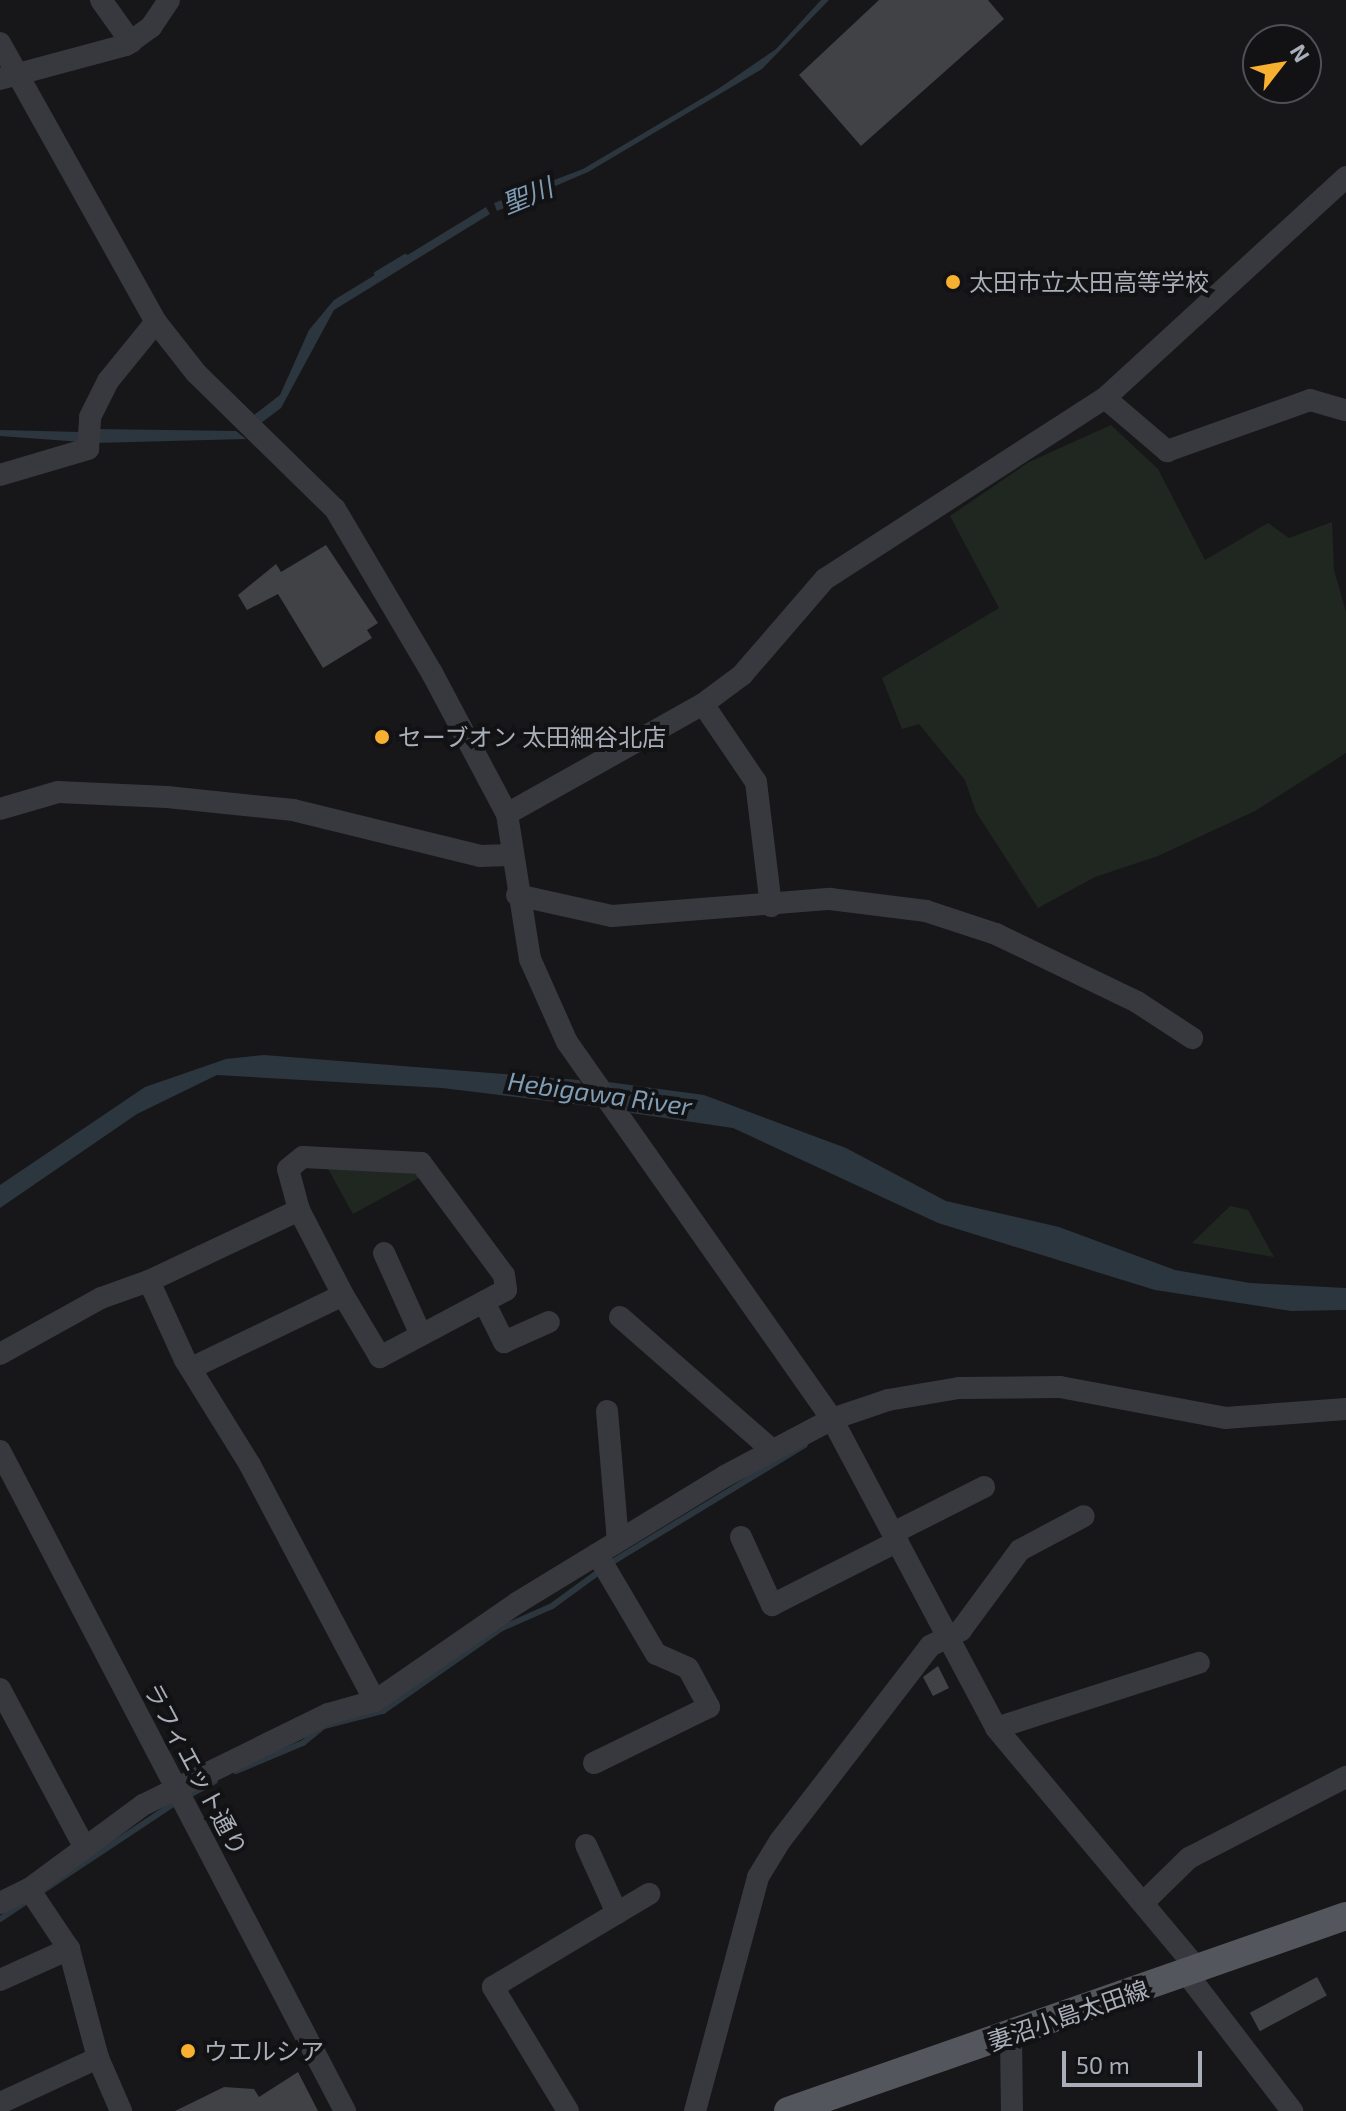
<!DOCTYPE html>
<html>
<head>
<meta charset="utf-8">
<style>
	body { margin:0 }
	#map { position:relative; width:1346px; height:2111px; overflow:hidden; background:#171719; font-family:"Exo 2","Noto Sans JP",sans-serif }
	div>[style] { position:absolute }
	.green>* { inset:0; background:#1f2720 }
	.water>* { inset:0; background:#2c363e }
	.stream>* { height:6px; margin:-3px; padding:0 3px; transform-origin:3px; border-radius:3px; background:#2c363e }
	.building>* { inset:0; background:#414246; transform-origin:0 0 }
	.minor>* { height:22px; margin:-11px; padding:0 11px; transform-origin:11px; border-radius:11px; background:#38393e }
	.major>* { height:28px; margin:-14px; padding:0 14px; transform-origin:14px; border-radius:14px; background:#54565d }
	.dots>* { width:22px; height:22px; translate:-50% -50%; box-sizing:border-box; border:4px solid #121214; border-radius:50% }
	span { translate:-50% -50%; white-space:nowrap; text-align:center; line-height:1.15; -webkit-text-stroke:8px #121214; paint-order:stroke }
	.poi-label { font-size:24px; color:#a9aeb9 }
	.left { translate:0 -50%; text-align:left }
	.street-label { font-size:24px; color:#a9aeb9 }
	.water-label { font-size:26px; color:#7f9db5; font-style:italic }
	.north { position:absolute; left:1242px; top:24px; width:80px; height:80px; box-sizing:border-box; background:#121214; border:2px solid #4e5056; border-radius:50%; rotate:59deg; font-size:22px; font-weight:700; line-height:32px; text-align:center; color:#a9aeb9 }
	.north::after { content:''; display:block; margin:auto; width:28px; height:36px; background:#f8b030; clip-path:polygon(50% 0,100% 100%,50% 72%,0 100%) }
	.scale { position:absolute; left:1062px; top:2051px; width:140px; height:36px; box-sizing:border-box; border:4px solid #a9aeb9; border-top:0; padding-left:10px; font-size:24px; line-height:28px; white-space:nowrap; color:#a9aeb9; -webkit-text-stroke:6px #121214; paint-order:stroke }
</style>
</head>
<body>
<div id="map">
	<div class="green">
		<i style="clip-path:polygon(1111px 425px,1158px 469px,1205px 560px,1268px 523px,1289px 538px,1332px 522px,1334px 570px,1346px 612px,1346px 753px,1255px 811px,1158px 856px,1095px 877px,1038px 908px,976px 812px,965px 780px,919px 724px,902px 729px,882px 678px,999px 608px,950px 516px,1029px 462px)"></i>
		<i style="clip-path:polygon(322px 1158px,428px 1173px,353px 1214px)"></i>
		<i style="clip-path:polygon(1230px 1206px,1248px 1210px,1274px 1257px,1192px 1243px)"></i>
	</div>
	<div class="water">
		<i style="clip-path:polygon(821px 0,829px 0,762px 69px,588px 172px,497px 211px,494px 203px,583px 169px,718px 89px,776px 49px)"></i>
		<i style="clip-path:polygon(486px 207px,490px 214px,334px 310px,281px 408px,261px 423px,254px 415px,280px 395px,309px 330px,334px 300px)"></i>
		<i style="clip-path:polygon(96px 429px,236px 431px,246px 439px,95px 443px)"></i>
		<i style="clip-path:polygon(0 430px,81px 432px,82px 442px,0 436px)"></i>
		<i style="clip-path:polygon(264px 1055px,579px 1080px,597px 1107px,442px 1088px,217px 1075px,137px 1114px,0 1208px,0 1185px,145px 1087px,226px 1059px)"></i>
		<i style="clip-path:polygon(608px 1082px,704px 1095px,846px 1148px,946px 1201px,1059px 1227px,1175px 1270px,1250px 1283px,1346px 1288px,1346px 1310px,1291px 1311px,1155px 1290px,938px 1223px,733px 1128px,631px 1113px)"></i>
	</div>
	<div class="stream">
		<i style="left:377px;top:274px;width:33px;rotate:-31deg"></i>
		<i style="left:609px;top:1564px;width:229px;rotate:-31.3deg"></i>
		<i style="left:236px;top:1771px;width:73px;rotate:-22.7deg"></i>
		<i style="left:303px;top:1743px;width:27px;rotate:-39deg"></i>
		<i style="left:324px;top:1726px;width:61px;rotate:-14.3deg"></i>
		<i style="left:383px;top:1711px;width:143px;rotate:-35deg"></i>
		<i style="left:500px;top:1629px;width:57px;rotate:-23.9deg"></i>
		<i style="left:552px;top:1606px;width:59px;rotate:-36.1deg"></i>
		<i style="left:186px;top:1797px;width:33px;rotate:-29deg"></i>
		<i style="left:0;top:1919px;width:211px;rotate:-33.6deg"></i>
	</div>
	<div class="building">
		<i style="clip-path:polygon(879px 0,988px 0,1004px 19px,861px 146px,799px 75px)"></i>
		<i style="clip-path:polygon(326px 545px,378px 623px,367px 630px,372px 638px,323px 668px,278px 594px,247px 610px,238px 595px,276px 564px,281px 572px)"></i>
		<i style="clip-path:polygon(938px 1666px,949px 1688px,933px 1696px,923px 1677px)"></i>
		<i style="left:1317px;top:1977px;width:21px;height:76px;rotate:62deg"></i>
		<i style="clip-path:polygon(298px 2072px,318px 2111px,175px 2111px,224px 2087px,254px 2089px,259px 2097px)"></i>
	</div>
	<div class="minor">
		<i style="left:101px;top:0;width:52px;rotate:54.5deg"></i>
		<i style="left:0;top:43px;width:320px;rotate:60.8deg"></i>
		<i style="left:156px;top:322px;width:65px;rotate:51.9deg"></i>
		<i style="left:196px;top:373px;width:194px;rotate:44.4deg"></i>
		<i style="left:335px;top:509px;width:191px;rotate:59.4deg"></i>
		<i style="left:432px;top:673px;width:160px;rotate:62deg"></i>
		<i style="left:507px;top:814px;width:147px;rotate:81deg"></i>
		<i style="left:530px;top:959px;width:91px;rotate:66deg"></i>
		<i style="left:567px;top:1042px;width:461px;rotate:54.9deg"></i>
		<i style="left:832px;top:1419px;width:350px;rotate:62deg"></i>
		<i style="left:996px;top:1728px;width:315px;rotate:50.1deg"></i>
		<i style="left:0;top:79px;width:131px;rotate:-15.1deg"></i>
		<i style="left:126px;top:45px;width:31px;rotate:-36deg"></i>
		<i style="left:151px;top:27px;width:32px;rotate:-56deg"></i>
		<i style="left:1105px;top:398px;width:82px;rotate:40.5deg"></i>
		<i style="left:1167px;top:451px;width:152px;rotate:-19.6deg"></i>
		<i style="left:1310px;top:400px;width:37px;rotate:16deg"></i>
		<i style="left:0;top:475px;width:92px;rotate:-16.5deg"></i>
		<i style="left:88px;top:449px;width:32px;rotate:-86deg"></i>
		<i style="left:90px;top:417px;width:40px;rotate:-63.4deg"></i>
		<i style="left:108px;top:381px;width:76px;rotate:-50.9deg"></i>
		<i style="left:703px;top:704px;width:94px;rotate:55.8deg"></i>
		<i style="left:756px;top:782px;width:125px;rotate:83.1deg"></i>
		<i style="left:0;top:809px;width:60px;rotate:-16.3deg"></i>
		<i style="left:58px;top:792px;width:109px;rotate:2.6deg"></i>
		<i style="left:167px;top:797px;width:127px;rotate:5.9deg"></i>
		<i style="left:293px;top:810px;width:193px;rotate:13.8deg"></i>
		<i style="left:480px;top:856px;width:32px;rotate:-2deg"></i>
		<i style="left:507px;top:814px;width:225px;rotate:-29.3deg"></i>
		<i style="left:703px;top:704px;width:49px;rotate:-36.6deg"></i>
		<i style="left:742px;top:675px;width:127px;rotate:-49.2deg"></i>
		<i style="left:825px;top:579px;width:333px;rotate:-32.9deg"></i>
		<i style="left:1105px;top:398px;width:327px;rotate:-42.5deg"></i>
		<i style="left:517px;top:895px;width:97px;rotate:12.5deg"></i>
		<i style="left:612px;top:916px;width:219px;rotate:-4.5deg"></i>
		<i style="left:830px;top:899px;width:97px;rotate:7.1deg"></i>
		<i style="left:926px;top:911px;width:74px;rotate:18.2deg"></i>
		<i style="left:996px;top:934px;width:157px;rotate:25.7deg"></i>
		<i style="left:1137px;top:1002px;width:66px;rotate:33.2deg"></i>
		<i style="left:299px;top:1210px;width:42px;rotate:-105deg"></i>
		<i style="left:288px;top:1169px;width:19px;rotate:-39deg"></i>
		<i style="left:303px;top:1157px;width:118px;rotate:2.9deg"></i>
		<i style="left:421px;top:1163px;width:139px;rotate:53.5deg"></i>
		<i style="left:504px;top:1275px;width:15px;rotate:82deg"></i>
		<i style="left:506px;top:1290px;width:143px;rotate:152deg"></i>
		<i style="left:380px;top:1357px;width:72px;rotate:-120.8deg"></i>
		<i style="left:384px;top:1253px;width:90px;rotate:65.7deg"></i>
		<i style="left:149px;top:1281px;width:166px;rotate:-25.3deg"></i>
		<i style="left:299px;top:1210px;width:96px;rotate:62.6deg"></i>
		<i style="left:343px;top:1295px;width:169px;rotate:154.3deg"></i>
		<i style="left:484px;top:1302px;width:45px;rotate:63.4deg"></i>
		<i style="left:504px;top:1342px;width:49px;rotate:-24deg"></i>
		<i style="left:620px;top:1317px;width:202px;rotate:41.2deg"></i>
		<i style="left:0;top:1354px;width:115px;rotate:-29deg"></i>
		<i style="left:101px;top:1298px;width:51px;rotate:-19.5deg"></i>
		<i style="left:149px;top:1281px;width:87px;rotate:65.5deg"></i>
		<i style="left:185px;top:1360px;width:123px;rotate:58.2deg"></i>
		<i style="left:250px;top:1465px;width:267px;rotate:62.1deg"></i>
		<i style="left:607px;top:1411px;width:130px;rotate:85.2deg"></i>
		<i style="left:0;top:1451px;width:745px;rotate:62.4deg"></i>
		<i style="left:893px;top:1533px;width:102px;rotate:-26.8deg"></i>
		<i style="left:741px;top:1537px;width:75px;rotate:65.5deg"></i>
		<i style="left:772px;top:1605px;width:141px;rotate:-26.9deg"></i>
		<i style="left:0;top:1689px;width:180px;rotate:61.9deg"></i>
		<i style="left:996px;top:1728px;width:213px;rotate:-17.8deg"></i>
		<i style="left:594px;top:1763px;width:128px;rotate:-26deg"></i>
		<i style="left:709px;top:1707px;width:44px;rotate:-118.3deg"></i>
		<i style="left:688px;top:1668px;width:35px;rotate:-156deg"></i>
		<i style="left:656px;top:1654px;width:116px;rotate:-120.5deg"></i>
		<i style="left:586px;top:1845px;width:75px;rotate:65.5deg"></i>
		<i style="left:29px;top:1889px;width:72px;rotate:56.3deg"></i>
		<i style="left:69px;top:1949px;width:113px;rotate:75.1deg"></i>
		<i style="left:98px;top:2058px;width:58px;rotate:66.5deg"></i>
		<i style="left:1144px;top:1902px;width:63px;rotate:-44.4deg"></i>
		<i style="left:1189px;top:1858px;width:177px;rotate:-27.3deg"></i>
		<i style="left:0;top:1903px;width:32px;rotate:-26deg"></i>
		<i style="left:29px;top:1889px;width:142px;rotate:-36.4deg"></i>
		<i style="left:143px;top:1805px;width:206px;rotate:-26.2deg"></i>
		<i style="left:328px;top:1714px;width:49px;rotate:-15.5deg"></i>
		<i style="left:375px;top:1701px;width:173px;rotate:-34.6deg"></i>
		<i style="left:517px;top:1603px;width:244px;rotate:-31.4deg"></i>
		<i style="left:725px;top:1476px;width:121px;rotate:-28deg"></i>
		<i style="left:832px;top:1419px;width:59px;rotate:-18.7deg"></i>
		<i style="left:888px;top:1400px;width:72px;rotate:-9.6deg"></i>
		<i style="left:959px;top:1388px;width:101px;rotate:-0.6deg"></i>
		<i style="left:1060px;top:1387px;width:168px;rotate:10.6deg"></i>
		<i style="left:1225px;top:1418px;width:121px;rotate:-4.3deg"></i>
		<i style="left:1187px;top:1974px;width:173px;rotate:52.5deg"></i>
		<i style="left:0;top:1980px;width:76px;rotate:-24.2deg"></i>
		<i style="left:1011px;top:2034px;width:77px;rotate:89.3deg"></i>
		<i style="left:0;top:2103px;width:108px;rotate:-24.7deg"></i>
		<i style="left:568px;top:2111px;width:145px;rotate:-121.2deg"></i>
		<i style="left:493px;top:1987px;width:182px;rotate:-30.8deg"></i>
		<i style="left:695px;top:2111px;width:242px;rotate:-74.9deg"></i>
		<i style="left:758px;top:1877px;width:42px;rotate:-58.6deg"></i>
		<i style="left:780px;top:1841px;width:246px;rotate:-52.4deg"></i>
		<i style="left:930px;top:1646px;width:35px;rotate:-27deg"></i>
		<i style="left:961px;top:1630px;width:99px;rotate:-53.6deg"></i>
		<i style="left:1020px;top:1550px;width:72px;rotate:-28deg"></i>
	</div>
	<div class="major">
		<i style="left:788px;top:2111px;width:591px;rotate:-19.26deg"></i>
	</div>
	<div class="dots">
		<i style="left:953px;top:282px;background:#f8b030"></i>
		<i style="left:382px;top:737px;background:#f8b030"></i>
		<i style="left:188px;top:2051px;background:#f8b030"></i>
	</div>
	<div class="poi-label">
		<span class="left" style="left:969px;top:282px">太田市立太田高等学校</span>
		<span class="left" style="left:398px;top:737px">セーブオン 太田細谷北店</span>
		<span class="left" style="left:204px;top:2051px">ウエルシア</span>
	</div>
	<div class="street-label">
		<span style="left:196px;top:1769px;rotate:62deg">ラフィエット通り</span>
		<span style="left:1068px;top:2015px;rotate:-19deg">妻沼小島太田線</span>
	</div>
	<div class="water-label">
		<span style="left:527px;top:195px;rotate:-22deg">聖川</span>
		<span style="left:600px;top:1093px;rotate:8deg">Hebigawa River</span>
	</div>
	<div class="north">N</div>
	<div class="scale">50 m</div>
</div>
</body>
</html>
